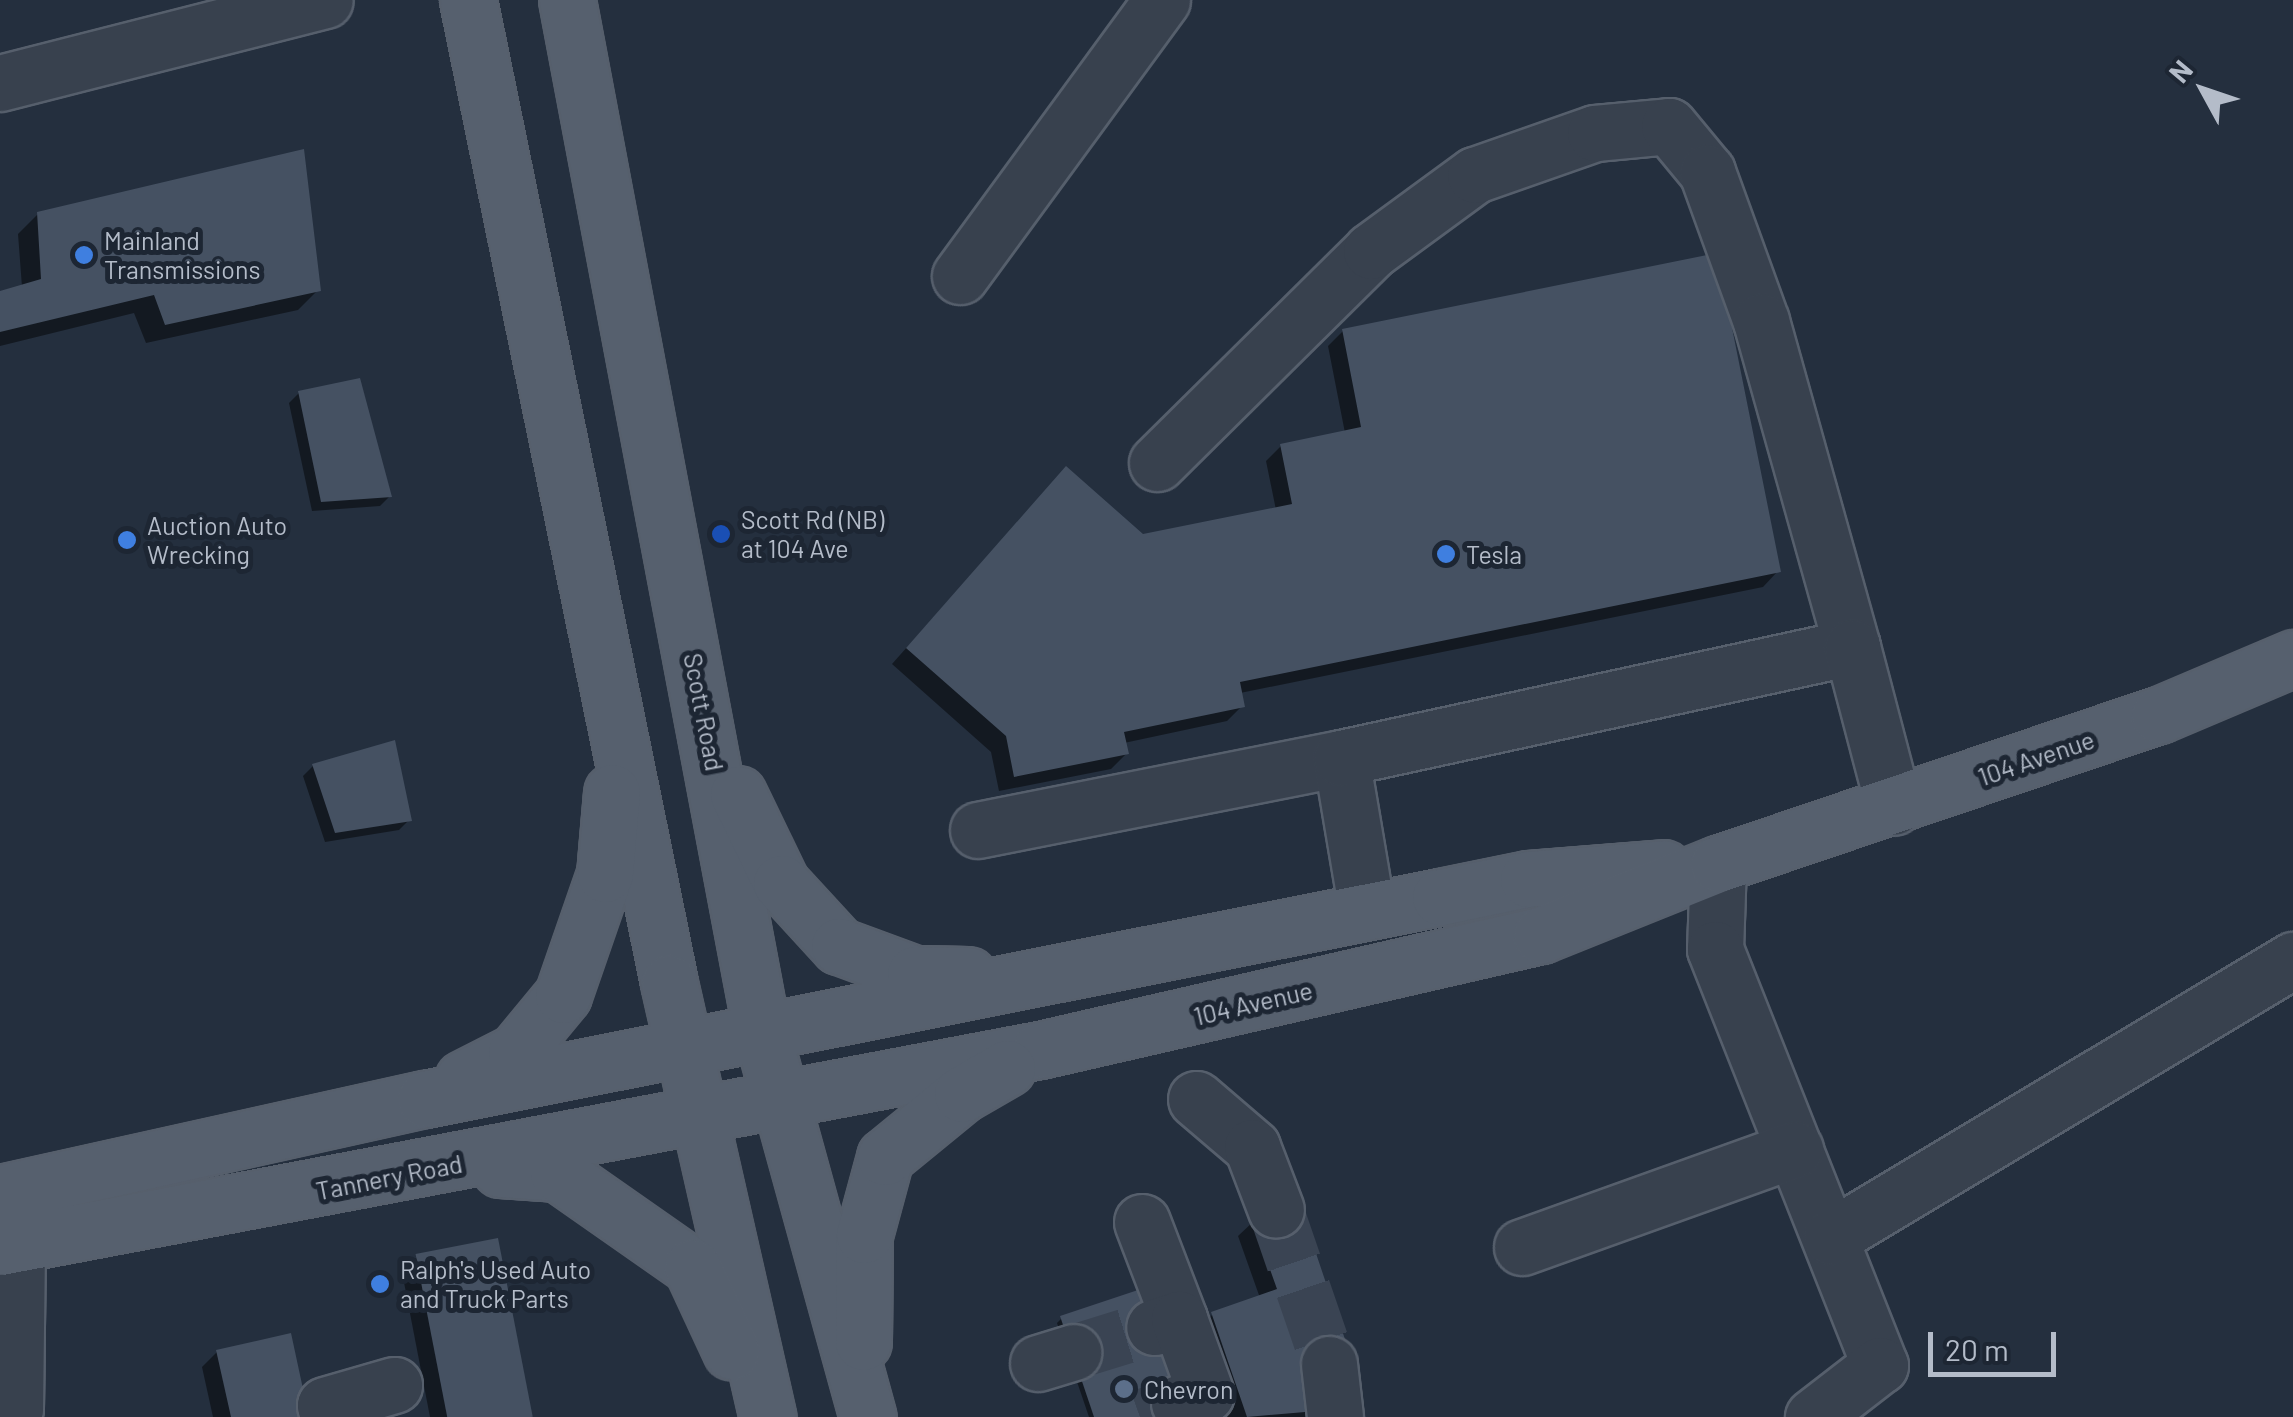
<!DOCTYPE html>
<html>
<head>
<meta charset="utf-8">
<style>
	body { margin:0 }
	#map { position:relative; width:2293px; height:1417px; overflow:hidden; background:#242f3e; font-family:Barlow,sans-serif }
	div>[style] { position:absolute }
	.shadow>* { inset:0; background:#0007 }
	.building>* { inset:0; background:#455162; transform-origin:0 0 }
	.minor-tunnel>* { height:55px; margin-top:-27.5px; transform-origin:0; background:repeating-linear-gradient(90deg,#3a4453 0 55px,transparent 0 83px) }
	.roads { filter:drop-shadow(2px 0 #565f6c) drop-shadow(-2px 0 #565f6c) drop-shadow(0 2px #565f6c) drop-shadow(0 -2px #565f6c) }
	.minor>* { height:55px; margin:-27.5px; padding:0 27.5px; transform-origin:27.5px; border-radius:27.5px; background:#38414e }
	.major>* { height:55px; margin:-27.5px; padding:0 27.5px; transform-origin:27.5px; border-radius:27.5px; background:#56606e }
	.dots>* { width:28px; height:28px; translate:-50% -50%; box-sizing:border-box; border:5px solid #1d2633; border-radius:50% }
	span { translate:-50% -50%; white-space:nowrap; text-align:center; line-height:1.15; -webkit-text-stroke:10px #1d2633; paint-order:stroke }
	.poi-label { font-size:25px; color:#b4bcc9 }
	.left { translate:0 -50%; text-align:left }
	.street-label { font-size:25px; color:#b4bcc9 }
	.north { position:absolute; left:2153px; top:40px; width:100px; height:100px; -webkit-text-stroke:8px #1d2633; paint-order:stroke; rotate:310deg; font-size:28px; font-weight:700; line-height:40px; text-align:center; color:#b4bcc9 }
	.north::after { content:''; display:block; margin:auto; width:35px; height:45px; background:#b4bcc9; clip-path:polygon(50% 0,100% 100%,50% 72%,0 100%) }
	.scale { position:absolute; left:1928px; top:1332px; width:128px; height:45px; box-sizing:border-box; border:5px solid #b4bcc9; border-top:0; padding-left:12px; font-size:30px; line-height:35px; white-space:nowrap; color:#b4bcc9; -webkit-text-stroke:8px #1d2633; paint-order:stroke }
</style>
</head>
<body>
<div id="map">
	<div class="shadow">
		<i style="clip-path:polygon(38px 214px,318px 290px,298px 310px,146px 343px,134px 313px,0 346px,0 293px,22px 287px,18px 234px)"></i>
		<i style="clip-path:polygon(1343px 331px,1778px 571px,1763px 587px,1240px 693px,1242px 706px,1227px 721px,1124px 743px,1126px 754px,1111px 769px,999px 791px,991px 752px,892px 664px,1051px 485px,1142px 537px,1276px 510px,1266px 461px,1281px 446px,1345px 433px,1328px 346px)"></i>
		<i style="clip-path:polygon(299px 393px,390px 496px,380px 506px,312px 511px,289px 403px)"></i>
		<i style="clip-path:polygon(313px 766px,409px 820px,399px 830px,325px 842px,303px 776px)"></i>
		<i style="clip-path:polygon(1297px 1206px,1314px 1410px,1307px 1417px,1227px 1417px,1198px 1329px,1213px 1314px,1260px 1298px,1238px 1236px,1254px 1221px)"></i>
		<i style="clip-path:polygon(418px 1256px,528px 1417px,430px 1417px,402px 1272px)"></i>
		<i style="clip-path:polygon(1062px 1318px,1181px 1417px,1089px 1417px,1057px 1323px)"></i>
		<i style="clip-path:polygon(217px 1352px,307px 1417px,213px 1417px,202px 1367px)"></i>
	</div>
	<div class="building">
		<i style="clip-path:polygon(304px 149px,321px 291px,165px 325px,154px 295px,0 332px,0 291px,41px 279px,37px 212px)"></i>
		<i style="clip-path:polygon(1717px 253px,1781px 572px,1240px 682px,1245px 707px,1124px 732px,1129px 754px,1014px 777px,1006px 736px,906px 648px,1066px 466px,1143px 534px,1292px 504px,1280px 444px,1361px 427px,1342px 329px)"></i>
		<i style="clip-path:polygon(360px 378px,392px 497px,321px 502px,298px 391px)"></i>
		<i style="clip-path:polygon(395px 740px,412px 821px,335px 833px,312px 764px)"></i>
		<i style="clip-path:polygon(1299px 1203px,1351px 1357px,1317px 1411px,1247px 1417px,1211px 1312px,1277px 1289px,1252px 1219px)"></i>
		<i style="left:498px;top:1238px;width:182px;height:84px;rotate:79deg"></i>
		<i style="clip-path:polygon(1141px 1289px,1184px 1417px,1094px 1417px,1060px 1316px)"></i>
		<i style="clip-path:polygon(291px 1333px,309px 1417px,231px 1417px,216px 1350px)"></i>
	</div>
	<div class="minor-tunnel">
		<i style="left:1276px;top:1210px;width:163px;rotate:71deg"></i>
		<i style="left:1073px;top:1352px;width:85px;rotate:-17.2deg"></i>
		<i style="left:1140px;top:1417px;width:41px;rotate:-19.7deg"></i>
	</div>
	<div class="roads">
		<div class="minor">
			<i style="left:0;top:83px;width:335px;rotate:-14.3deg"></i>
			<i style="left:960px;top:276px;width:342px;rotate:-53.8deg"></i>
			<i style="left:1157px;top:463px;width:301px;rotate:-44.7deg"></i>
			<i style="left:1371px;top:251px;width:129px;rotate:-36.2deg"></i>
			<i style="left:1475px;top:175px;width:127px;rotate:-19.3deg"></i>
			<i style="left:1595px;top:133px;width:74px;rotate:-5.4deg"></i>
			<i style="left:1669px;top:126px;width:60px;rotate:50.4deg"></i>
			<i style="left:1707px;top:172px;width:158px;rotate:70.1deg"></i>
			<i style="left:1761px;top:321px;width:338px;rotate:74.4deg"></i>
			<i style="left:978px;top:830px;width:370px;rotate:-11.2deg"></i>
			<i style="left:1718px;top:864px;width:85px;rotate:92deg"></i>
			<i style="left:1715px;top:949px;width:448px;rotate:68.4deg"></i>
			<i style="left:1880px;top:1365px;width:85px;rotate:142.2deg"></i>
			<i style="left:1367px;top:911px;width:155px;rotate:-99.6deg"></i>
			<i style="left:1341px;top:758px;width:523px;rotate:-12.26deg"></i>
			<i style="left:1852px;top:647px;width:165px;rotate:75.3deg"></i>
			<i style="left:1196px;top:1099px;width:74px;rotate:40.6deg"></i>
			<i style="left:1252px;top:1147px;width:67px;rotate:69.1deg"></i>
			<i style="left:1142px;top:1222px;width:104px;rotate:69.1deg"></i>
			<i style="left:1179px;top:1319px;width:26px;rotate:162deg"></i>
			<i style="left:1831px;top:1237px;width:539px;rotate:-30.95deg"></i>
			<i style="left:1522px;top:1247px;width:290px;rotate:-19.7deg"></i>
			<i style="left:1038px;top:1363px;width:37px;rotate:-17deg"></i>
			<i style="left:1329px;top:1364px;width:53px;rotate:83.5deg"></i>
			<i style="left:1179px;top:1403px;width:28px;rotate:-18deg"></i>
			<i style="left:1206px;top:1394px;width:80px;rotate:-109.8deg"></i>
			<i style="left:0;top:1412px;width:15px;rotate:-11deg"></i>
			<i style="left:15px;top:1409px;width:161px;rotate:-89.3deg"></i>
			<i style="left:328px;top:1417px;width:12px;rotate:-104deg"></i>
			<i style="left:325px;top:1405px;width:72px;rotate:-16.2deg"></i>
		</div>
		<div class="major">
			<i style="left:468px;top:0;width:1003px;rotate:78.44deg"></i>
			<i style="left:669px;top:983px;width:445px;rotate:77.2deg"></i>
			<i style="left:567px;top:0;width:1051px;rotate:79.31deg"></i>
			<i style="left:762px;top:1033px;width:398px;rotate:74.6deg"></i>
			<i style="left:738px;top:794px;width:99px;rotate:64.2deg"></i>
			<i style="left:781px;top:883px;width:86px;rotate:47.4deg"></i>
			<i style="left:839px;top:946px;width:81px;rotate:20.2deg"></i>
			<i style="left:915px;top:974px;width:53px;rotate:1.1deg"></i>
			<i style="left:463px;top:1079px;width:59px;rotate:-27deg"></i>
			<i style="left:516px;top:1052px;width:74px;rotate:-50.5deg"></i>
			<i style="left:563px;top:995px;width:128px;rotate:-70.9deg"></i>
			<i style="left:605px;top:874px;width:82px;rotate:-85.1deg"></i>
			<i style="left:500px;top:1169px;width:58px;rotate:3.9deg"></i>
			<i style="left:558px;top:1173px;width:164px;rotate:35deg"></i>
			<i style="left:692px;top:1267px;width:93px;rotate:65.1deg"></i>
			<i style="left:0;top:1193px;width:435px;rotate:-12.5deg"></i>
			<i style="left:425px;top:1099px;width:1035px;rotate:-11.26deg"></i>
			<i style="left:1440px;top:897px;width:90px;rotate:-11.6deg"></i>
			<i style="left:1528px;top:879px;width:136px;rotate:-4.6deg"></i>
			<i style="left:0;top:1247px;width:1058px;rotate:-10.73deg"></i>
			<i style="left:1040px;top:1050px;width:514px;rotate:-12.93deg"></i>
			<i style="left:1541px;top:935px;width:191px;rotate:-21.9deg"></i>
			<i style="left:1718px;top:864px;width:465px;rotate:-18.7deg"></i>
			<i style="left:2159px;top:715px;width:146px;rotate:-23deg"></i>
			<i style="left:863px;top:1342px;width:107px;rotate:-89.5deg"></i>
			<i style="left:864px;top:1235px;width:81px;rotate:-74.9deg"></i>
			<i style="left:885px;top:1157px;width:99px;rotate:-39.3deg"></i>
			<i style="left:962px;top:1094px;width:52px;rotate:-30deg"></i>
		</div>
	</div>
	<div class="dots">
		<i style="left:84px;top:255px;background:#3f7fe0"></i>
		<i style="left:721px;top:534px;background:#1a4fb4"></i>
		<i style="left:127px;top:540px;background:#3f7fe0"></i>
		<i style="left:1446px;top:554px;background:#3f7fe0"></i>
		<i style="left:380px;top:1284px;background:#3f7fe0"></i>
		<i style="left:1124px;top:1389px;background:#5c6f8a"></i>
	</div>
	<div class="poi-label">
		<span class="left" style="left:104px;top:255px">Mainland<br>Transmissions</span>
		<span class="left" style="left:741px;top:534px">Scott Rd (NB)<br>at 104 Ave</span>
		<span class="left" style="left:147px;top:540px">Auction Auto<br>Wrecking</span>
		<span class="left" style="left:1466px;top:554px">Tesla</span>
		<span class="left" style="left:400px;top:1284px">Ralph's Used Auto<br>and Truck Parts</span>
		<span class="left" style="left:1144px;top:1389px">Chevron</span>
	</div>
	<div class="street-label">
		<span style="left:704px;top:712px;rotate:79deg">Scott Road</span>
		<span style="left:2036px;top:758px;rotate:-19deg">104 Avenue</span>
		<span style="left:1253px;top:1003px;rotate:-13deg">104 Avenue</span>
		<span style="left:389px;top:1177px;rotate:-11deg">Tannery Road</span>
	</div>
	<div class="north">N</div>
	<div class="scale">20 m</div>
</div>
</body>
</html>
